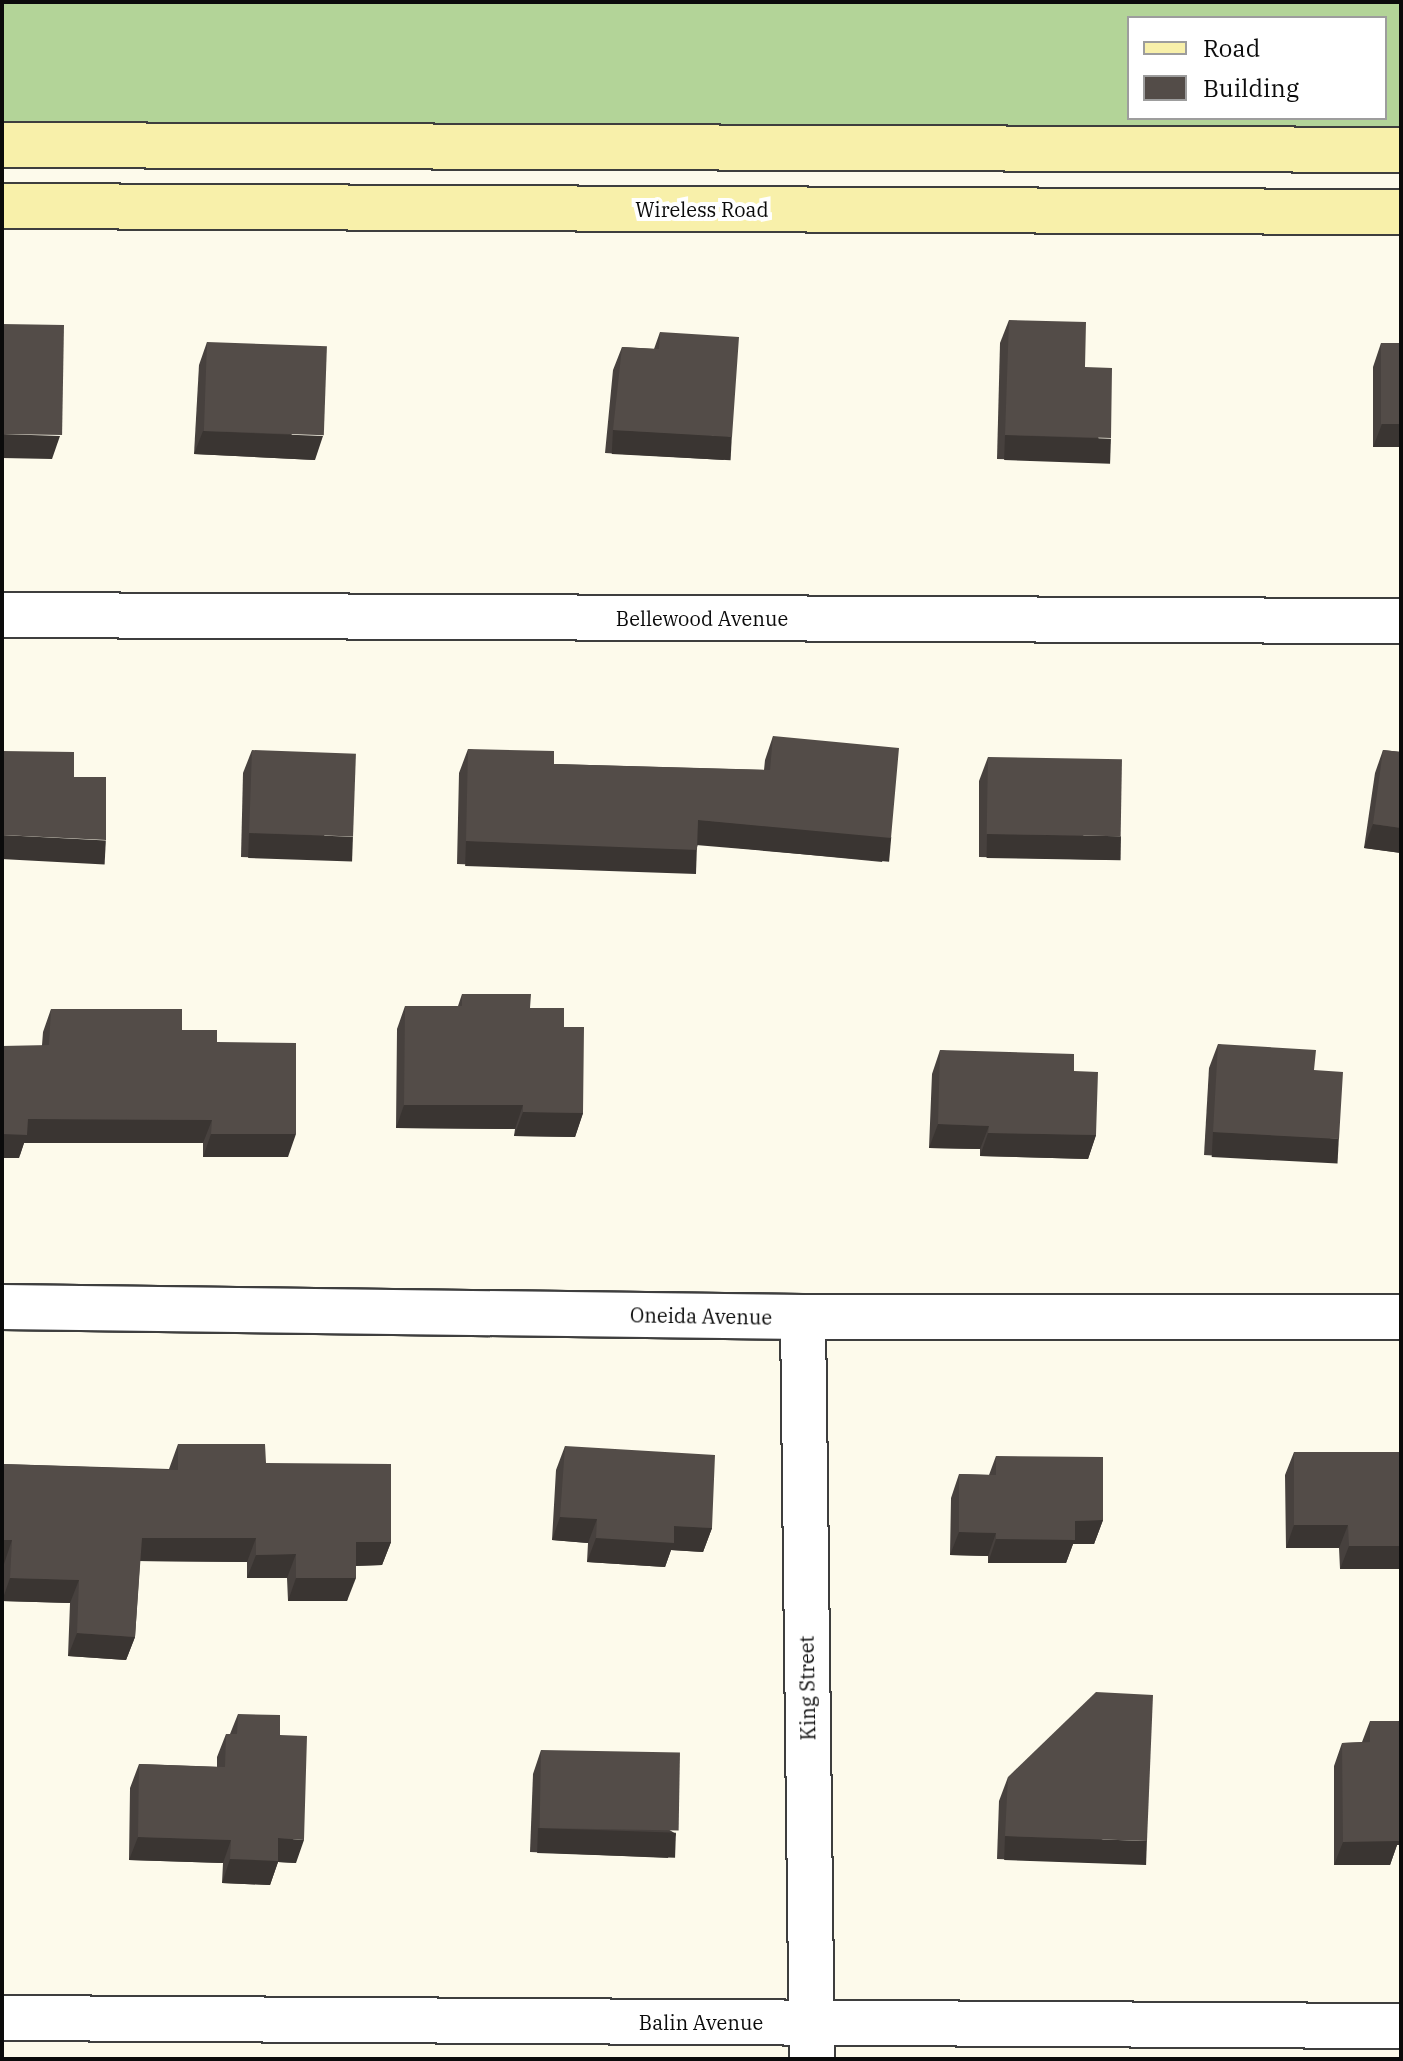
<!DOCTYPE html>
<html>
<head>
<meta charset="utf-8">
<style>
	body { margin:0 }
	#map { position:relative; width:1403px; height:2061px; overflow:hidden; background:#fdfaeb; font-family:"IBM Plex Serif",serif }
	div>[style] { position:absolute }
	.forest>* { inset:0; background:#b3d498 }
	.roads { filter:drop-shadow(2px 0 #3e3e3e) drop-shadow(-2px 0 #3e3e3e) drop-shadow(0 2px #3e3e3e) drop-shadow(0 -2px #3e3e3e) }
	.minor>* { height:44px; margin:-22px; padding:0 22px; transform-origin:22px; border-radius:22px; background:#fff }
	.secondary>* { height:44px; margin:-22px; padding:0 22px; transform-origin:22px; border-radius:22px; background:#f8f0aa }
	.wall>* { inset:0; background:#47413e }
	.shaded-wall>* { inset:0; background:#3a3532; transform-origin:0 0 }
	.building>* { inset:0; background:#534c48; transform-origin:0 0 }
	span { translate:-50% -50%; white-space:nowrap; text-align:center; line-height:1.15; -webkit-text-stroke:8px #fff; paint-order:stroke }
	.street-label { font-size:20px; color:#0b0b0b }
	.frame { position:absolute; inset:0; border:4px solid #0b0b0b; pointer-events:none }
	.legend { position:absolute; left:1127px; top:16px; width:260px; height:104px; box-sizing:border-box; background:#fff; border:2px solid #9d9d9d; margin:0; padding:10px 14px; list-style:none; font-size:24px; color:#0b0b0b }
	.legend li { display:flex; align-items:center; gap:16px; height:40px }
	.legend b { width:40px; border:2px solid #9d9d9d }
</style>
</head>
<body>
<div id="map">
	<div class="forest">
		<i style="clip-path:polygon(evenodd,2px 2px,1401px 2px,1401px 135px,2px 134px,2px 2px,1129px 18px,1385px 18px,1385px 118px,1129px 118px,1129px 18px)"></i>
	</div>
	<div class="roads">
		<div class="minor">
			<i style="left:2px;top:615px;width:1399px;rotate:0.25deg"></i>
			<i style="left:2px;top:1307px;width:801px;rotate:0.72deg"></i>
			<i style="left:803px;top:1317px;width:598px"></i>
			<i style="left:803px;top:1317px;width:742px;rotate:89.31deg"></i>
			<i style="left:2px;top:2018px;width:1399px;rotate:0.33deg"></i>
		</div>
		<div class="secondary">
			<i style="left:2px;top:145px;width:1399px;rotate:0.2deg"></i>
			<i style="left:2px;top:206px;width:1399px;rotate:0.25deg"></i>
		</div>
	</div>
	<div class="wall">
		<i style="clip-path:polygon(1009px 320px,1085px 367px,1103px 462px,997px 459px,1000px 343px)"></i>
		<i style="clip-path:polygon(660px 332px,724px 460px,605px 453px,613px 370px,622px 347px,654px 349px)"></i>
		<i style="clip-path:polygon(207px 342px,315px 460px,194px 454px,199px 365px)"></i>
		<i style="clip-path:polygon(1381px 343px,1401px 343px,1401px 447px,1373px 447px,1373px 367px)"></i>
		<i style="clip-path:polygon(773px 736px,891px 838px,882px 862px,698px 844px,689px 873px,457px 864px,459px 773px,468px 749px,554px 764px,764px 770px,765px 760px)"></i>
		<i style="clip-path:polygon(252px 750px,345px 860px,241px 857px,243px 773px)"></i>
		<i style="clip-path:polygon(1383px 750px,1401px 752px,1401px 853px,1364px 848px,1375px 773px)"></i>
		<i style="clip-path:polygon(988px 757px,1113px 860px,979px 857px,979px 781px)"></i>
		<i style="clip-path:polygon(462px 994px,530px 1008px,564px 1027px,583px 1113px,575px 1137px,514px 1136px,515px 1129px,396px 1128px,397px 1029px,405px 1006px,458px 1006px)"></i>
		<i style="clip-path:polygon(51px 1009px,182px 1030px,217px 1042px,288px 1157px,203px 1157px,203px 1143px,24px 1143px,19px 1158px,42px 1045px,43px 1032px)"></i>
		<i style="clip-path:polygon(1218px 1044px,1314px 1070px,1331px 1162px,1204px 1155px,1209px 1068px)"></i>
		<i style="clip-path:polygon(940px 1050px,1074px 1071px,1096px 1135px,1088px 1159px,980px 1156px,980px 1149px,929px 1148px,932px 1074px)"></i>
		<i style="clip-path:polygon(178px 1444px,266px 1463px,391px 1542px,382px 1565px,356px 1566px,347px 1601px,288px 1601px,287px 1578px,247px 1578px,247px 1562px,140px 1561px,135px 1637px,126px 1660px,68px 1656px,70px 1603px,2px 1601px,4px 1564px,2px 1464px,169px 1469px)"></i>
		<i style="clip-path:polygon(565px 1446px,712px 1528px,703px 1552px,671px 1550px,665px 1567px,587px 1562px,588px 1543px,552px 1540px,556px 1470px)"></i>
		<i style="clip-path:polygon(1294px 1452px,1401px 1452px,1401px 1569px,1340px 1569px,1339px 1548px,1286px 1548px,1285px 1475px)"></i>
		<i style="clip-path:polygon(996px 1456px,1103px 1520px,1094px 1544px,1073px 1544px,1066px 1563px,988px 1563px,988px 1556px,950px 1555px,951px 1498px,959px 1474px,989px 1475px)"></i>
		<i style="clip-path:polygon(238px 1714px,280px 1735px,296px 1863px,278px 1862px,270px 1885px,222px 1883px,223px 1863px,129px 1860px,130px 1788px,139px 1764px,217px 1767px,217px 1757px,226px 1734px,230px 1734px)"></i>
		<i style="clip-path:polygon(1370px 1721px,1401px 1721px,1401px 1845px,1397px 1845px,1390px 1865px,1334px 1865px,1334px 1766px,1342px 1743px,1362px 1742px)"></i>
		<i style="clip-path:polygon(541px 1750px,676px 1834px,668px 1858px,530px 1852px,533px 1774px)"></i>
		<i style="clip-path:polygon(1008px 1777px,1139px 1864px,997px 1859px,999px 1801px)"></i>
	</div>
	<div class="shaded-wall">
		<i style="clip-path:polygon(1382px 424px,1401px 424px,1401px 447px,1373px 447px)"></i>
		<i style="left:613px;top:430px;width:119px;height:24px;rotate:3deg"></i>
		<i style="clip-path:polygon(203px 431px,323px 436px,315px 460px,194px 454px)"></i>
		<i style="clip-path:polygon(2px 434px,60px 436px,52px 459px,2px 458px)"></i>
		<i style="left:1005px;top:435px;width:106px;height:25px;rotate:2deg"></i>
		<i style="left:698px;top:820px;width:194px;height:25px;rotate:5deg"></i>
		<i style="clip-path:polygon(1373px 824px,1401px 828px,1401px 853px,1364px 848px)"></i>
		<i style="left:249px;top:833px;width:104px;height:25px;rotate:2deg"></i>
		<i style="left:987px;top:834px;width:134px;height:24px;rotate:1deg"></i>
		<i style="left:2px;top:835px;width:104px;height:24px;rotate:3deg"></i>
		<i style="left:466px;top:841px;width:231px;height:25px;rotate:2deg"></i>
		<i style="clip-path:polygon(404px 1105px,523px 1105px,515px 1129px,396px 1128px)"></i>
		<i style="clip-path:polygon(523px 1112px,583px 1113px,575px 1137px,514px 1136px)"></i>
		<i style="clip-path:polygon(28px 1119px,212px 1120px,203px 1143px,24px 1143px,19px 1158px,2px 1158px,2px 1134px)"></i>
		<i style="clip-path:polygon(938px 1124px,989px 1126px,980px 1149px,929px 1148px)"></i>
		<i style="left:1213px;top:1132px;width:126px;height:25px;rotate:3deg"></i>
		<i style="clip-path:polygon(988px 1133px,1096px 1135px,1088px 1159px,980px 1156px)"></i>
		<i style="clip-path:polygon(211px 1134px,296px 1134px,288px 1157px,203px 1157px)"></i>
		<i style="clip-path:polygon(560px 1517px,597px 1519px,588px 1543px,552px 1540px)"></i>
		<i style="clip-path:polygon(1103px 1520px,1094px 1544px,1073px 1544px,1066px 1563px,988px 1563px,996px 1539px,1075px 1521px)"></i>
		<i style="clip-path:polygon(1294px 1525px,1348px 1525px,1339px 1548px,1286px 1548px)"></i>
		<i style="clip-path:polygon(674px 1526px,712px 1528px,703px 1552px,671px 1550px,665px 1567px,587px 1562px,596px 1538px)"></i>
		<i style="clip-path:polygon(959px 1532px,996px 1533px,988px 1556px,950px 1555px)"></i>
		<i style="clip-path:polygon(142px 1538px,256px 1538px,247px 1562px,133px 1561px)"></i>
		<i style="clip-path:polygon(2px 1540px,12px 1540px,4px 1564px,2px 1564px)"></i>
		<i style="clip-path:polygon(356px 1542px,391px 1542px,382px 1565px,348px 1566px)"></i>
		<i style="clip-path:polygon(1349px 1546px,1401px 1546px,1401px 1569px,1340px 1569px)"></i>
		<i style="clip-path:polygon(296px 1554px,287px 1578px,247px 1578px,256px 1555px)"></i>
		<i style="clip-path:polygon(10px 1578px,79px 1580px,70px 1603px,2px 1601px)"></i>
		<i style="clip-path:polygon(296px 1578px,356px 1578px,347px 1601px,288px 1601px)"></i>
		<i style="clip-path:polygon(77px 1633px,135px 1637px,126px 1660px,68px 1656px)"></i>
		<i style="clip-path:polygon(1399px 1822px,1401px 1822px,1401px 1845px,1397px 1845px,1390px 1865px,1334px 1865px,1343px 1842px)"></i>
		<i style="left:538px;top:1828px;width:138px;height:25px;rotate:2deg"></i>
		<i style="left:1005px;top:1836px;width:142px;height:24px;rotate:2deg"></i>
		<i style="clip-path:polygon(138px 1837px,231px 1840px,223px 1863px,129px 1860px)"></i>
		<i style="clip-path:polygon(278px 1838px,304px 1840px,296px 1863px,278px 1862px,270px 1885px,222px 1883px,230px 1859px)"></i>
	</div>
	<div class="building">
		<i style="clip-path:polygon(1009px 320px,1086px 322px,1085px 367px,1112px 368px,1111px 438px,1005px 435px)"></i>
		<i style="left:2px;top:324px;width:62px;height:110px;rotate:1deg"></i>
		<i style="clip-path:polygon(660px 332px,739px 337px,732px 437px,613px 430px,622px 347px,659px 349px)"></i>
		<i style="left:207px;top:342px;width:120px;height:89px;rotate:2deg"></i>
		<i style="left:1381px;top:343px;width:20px;height:81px"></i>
		<i style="clip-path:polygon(773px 736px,899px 748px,891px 838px,698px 820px,697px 850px,466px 841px,468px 749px,554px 751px,554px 764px,770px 770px)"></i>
		<i style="left:252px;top:750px;width:104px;height:83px;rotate:2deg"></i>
		<i style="clip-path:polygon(1383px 750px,1401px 752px,1401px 828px,1373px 824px)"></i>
		<i style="clip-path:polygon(2px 751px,74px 752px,74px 777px,106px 777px,106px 840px,2px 835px)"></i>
		<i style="left:988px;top:757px;width:134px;height:77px;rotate:1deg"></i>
		<i style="clip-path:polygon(462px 994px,531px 994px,530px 1008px,564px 1008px,564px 1027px,584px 1027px,583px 1113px,523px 1112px,523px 1105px,404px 1105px,405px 1006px,462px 1006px)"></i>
		<i style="clip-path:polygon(51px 1009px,182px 1009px,182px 1030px,217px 1030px,217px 1042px,296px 1043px,296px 1134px,211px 1134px,212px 1120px,28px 1119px,27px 1135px,2px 1134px,2px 1046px,49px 1045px)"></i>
		<i style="clip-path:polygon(1218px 1044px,1316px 1050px,1314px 1070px,1343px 1072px,1339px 1139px,1213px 1132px)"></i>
		<i style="clip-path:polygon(940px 1050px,1074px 1054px,1074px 1071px,1098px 1072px,1096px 1135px,988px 1133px,989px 1126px,938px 1124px)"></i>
		<i style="clip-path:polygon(178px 1444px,265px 1444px,266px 1463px,391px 1464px,391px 1542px,356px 1542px,356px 1578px,296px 1578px,296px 1554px,256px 1555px,256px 1538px,142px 1538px,135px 1637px,77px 1633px,79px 1580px,10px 1578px,12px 1540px,2px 1540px,2px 1464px,178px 1470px)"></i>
		<i style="clip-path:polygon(565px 1446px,715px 1455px,712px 1528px,674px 1526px,674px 1543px,596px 1538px,597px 1519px,560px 1517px)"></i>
		<i style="clip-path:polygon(1294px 1452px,1401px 1452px,1401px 1546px,1349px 1546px,1348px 1525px,1294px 1525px)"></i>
		<i style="clip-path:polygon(996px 1456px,1103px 1457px,1103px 1520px,1075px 1521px,1075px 1540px,996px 1539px,996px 1533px,959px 1532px,959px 1474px,996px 1475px)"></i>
		<i style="clip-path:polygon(1096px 1692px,1153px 1695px,1147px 1841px,1005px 1836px,1008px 1777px)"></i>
		<i style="clip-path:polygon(238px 1714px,280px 1715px,280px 1735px,307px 1736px,304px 1840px,278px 1838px,278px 1861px,230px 1859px,231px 1840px,138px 1837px,139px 1764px,225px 1767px,226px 1734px,237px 1734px)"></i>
		<i style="clip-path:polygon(1370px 1721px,1401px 1721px,1401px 1822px,1399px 1822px,1399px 1841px,1343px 1842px,1342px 1743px,1370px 1742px)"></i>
		<i style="left:541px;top:1750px;width:139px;height:78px;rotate:1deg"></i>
	</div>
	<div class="street-label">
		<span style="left:702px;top:209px">Wireless Road</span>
		<span style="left:702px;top:618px">Bellewood Avenue</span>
		<span style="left:701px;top:1316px;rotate:1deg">Oneida Avenue</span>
		<span style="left:807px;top:1688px;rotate:-91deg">King Street</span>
		<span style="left:701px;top:2022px">Balin Avenue</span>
	</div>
	<div class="frame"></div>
	<ul class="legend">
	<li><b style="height:10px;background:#f8f0aa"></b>Road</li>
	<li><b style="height:22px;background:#534c48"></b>Building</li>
	</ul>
</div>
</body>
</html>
